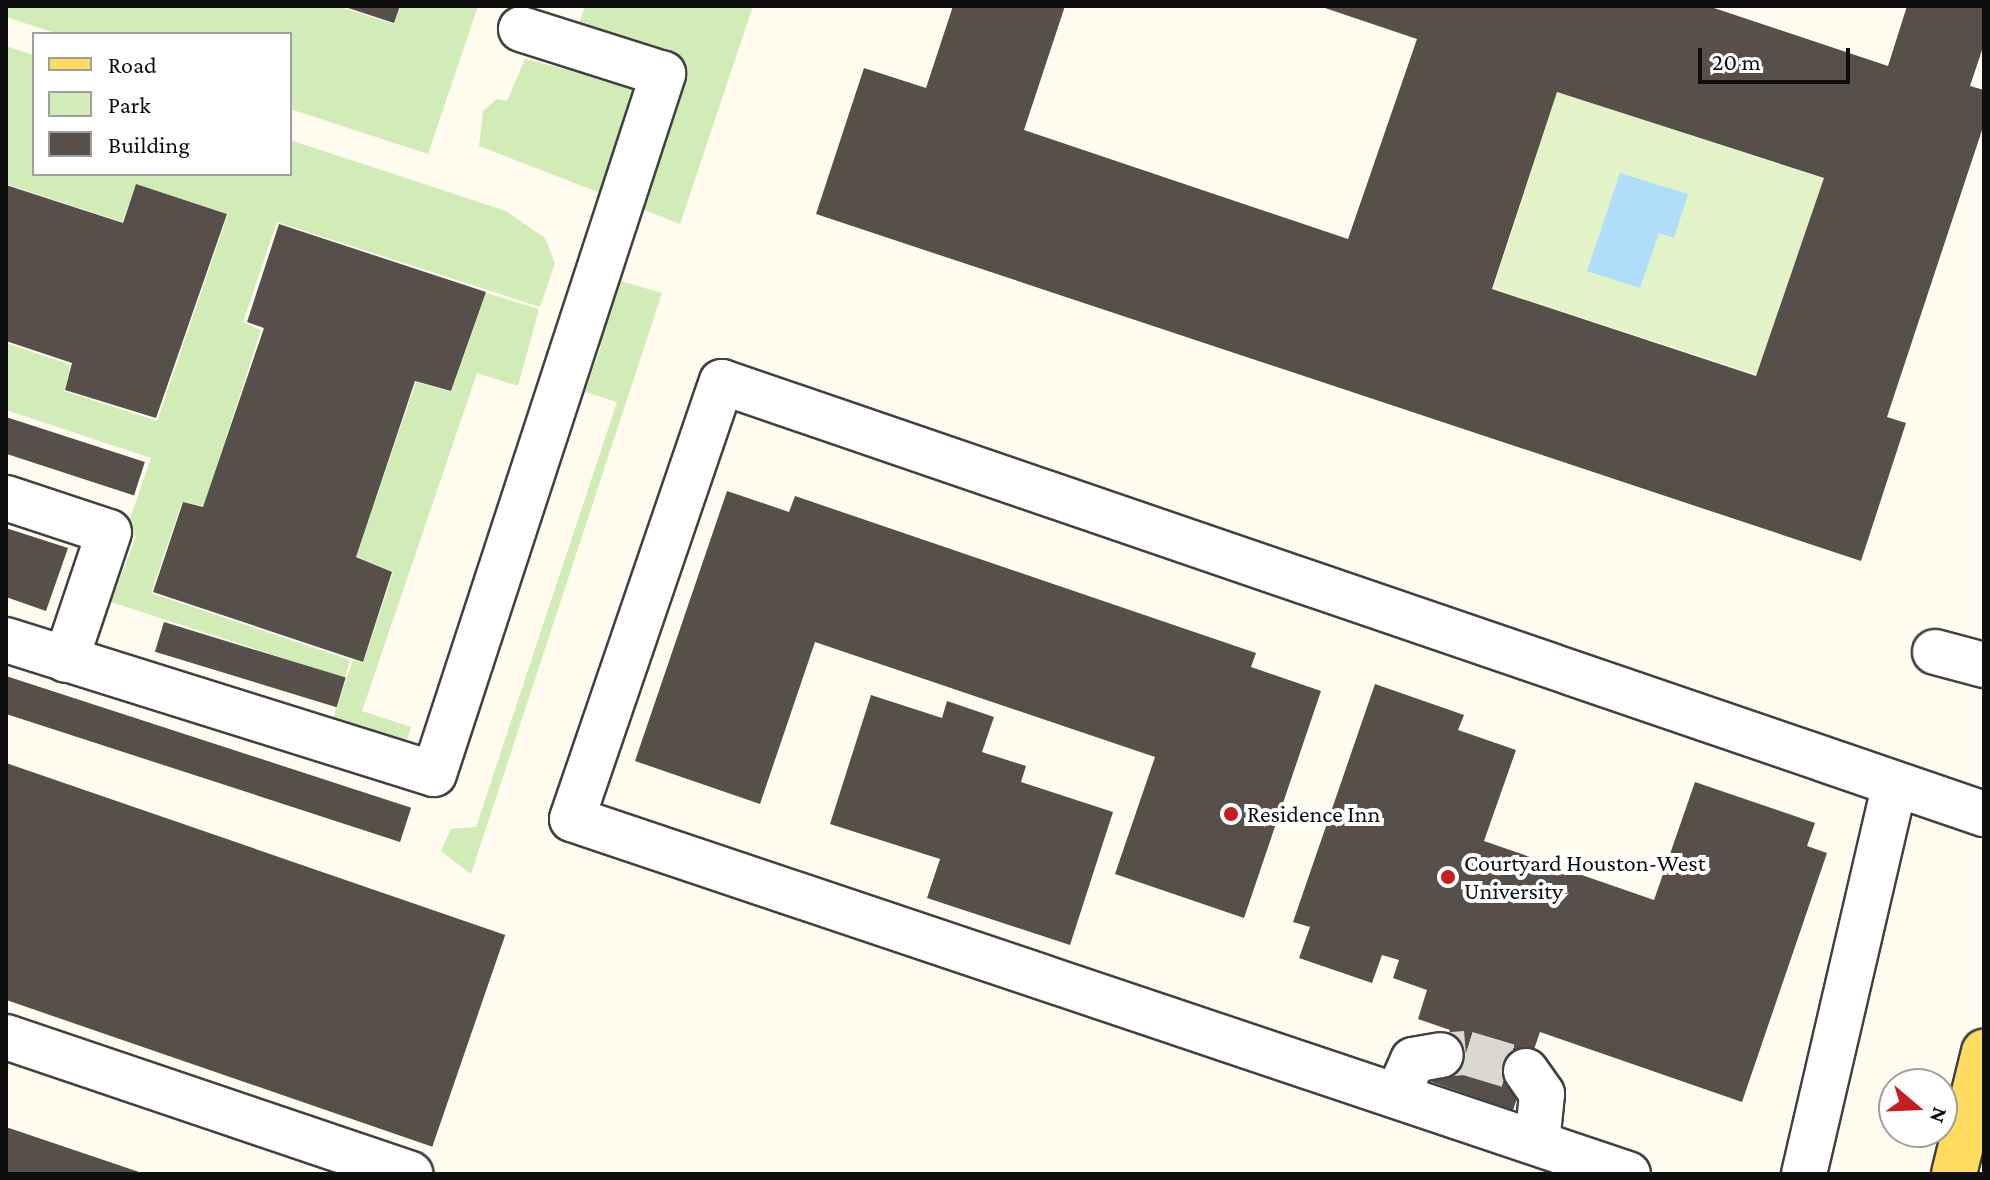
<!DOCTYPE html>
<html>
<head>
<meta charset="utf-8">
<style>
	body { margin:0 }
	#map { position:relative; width:1990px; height:1180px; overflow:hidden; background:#fffcef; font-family:"Crimson Pro",serif }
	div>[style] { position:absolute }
	.green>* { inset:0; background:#d1ecb6 }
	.pitch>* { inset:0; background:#e3f3c8; transform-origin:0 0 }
	.water>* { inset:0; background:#b0ddfa }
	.building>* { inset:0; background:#574f49; transform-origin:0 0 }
	.minor-tunnel>* { height:44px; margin-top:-22px; transform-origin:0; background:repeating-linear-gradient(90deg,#dbd8cd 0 44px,transparent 0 66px) }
	.roads { filter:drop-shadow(2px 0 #414141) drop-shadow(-2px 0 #414141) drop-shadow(0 2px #414141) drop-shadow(0 -2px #414141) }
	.minor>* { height:44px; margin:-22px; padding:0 22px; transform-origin:22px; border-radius:22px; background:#fff }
	.major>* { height:44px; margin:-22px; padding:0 22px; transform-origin:22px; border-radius:22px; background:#ffdb5f }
	.dots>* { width:22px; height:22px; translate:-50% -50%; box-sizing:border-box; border:4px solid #fff; border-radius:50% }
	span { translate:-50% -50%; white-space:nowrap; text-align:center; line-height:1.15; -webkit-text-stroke:8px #fff; paint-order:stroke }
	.poi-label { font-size:24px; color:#0e0e0e }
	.left { translate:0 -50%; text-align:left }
	.frame { position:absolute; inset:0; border:8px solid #0e0e0e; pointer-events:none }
	.legend { position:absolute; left:32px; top:32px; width:260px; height:144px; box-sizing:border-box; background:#fff; border:2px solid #9f9f9f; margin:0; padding:10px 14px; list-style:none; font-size:24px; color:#0e0e0e }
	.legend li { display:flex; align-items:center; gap:16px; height:40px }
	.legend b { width:40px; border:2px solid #9f9f9f }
	.north { position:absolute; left:1878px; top:1068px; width:80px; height:80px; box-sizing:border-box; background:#fff; border:2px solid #9f9f9f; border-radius:50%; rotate:109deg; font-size:22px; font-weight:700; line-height:32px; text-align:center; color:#0e0e0e }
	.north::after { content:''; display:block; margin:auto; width:28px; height:36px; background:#c71d22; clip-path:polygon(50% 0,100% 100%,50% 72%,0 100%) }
	.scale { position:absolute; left:1698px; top:48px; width:152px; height:36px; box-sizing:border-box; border:4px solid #0e0e0e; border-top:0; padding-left:10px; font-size:24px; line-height:28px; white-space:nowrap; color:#0e0e0e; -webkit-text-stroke:6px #fff; paint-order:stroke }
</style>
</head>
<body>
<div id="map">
	<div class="green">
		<i style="clip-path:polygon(6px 6px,337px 6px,394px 24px,401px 6px,478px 6px,428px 154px,290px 109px,290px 34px,58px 34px,6px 17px)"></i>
		<i style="clip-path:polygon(585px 6px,753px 6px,680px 224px,479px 146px,483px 111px,497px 99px,507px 101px,525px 59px,564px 69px)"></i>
		<i style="clip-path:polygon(6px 46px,34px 55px,34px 174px,290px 174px,290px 140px,506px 211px,545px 238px,555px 263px,540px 307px,277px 222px,243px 322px,261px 330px,204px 506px,182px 502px,151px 593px,350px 660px,345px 678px,111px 602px,136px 536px,125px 533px,151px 458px,6px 410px,6px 343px,71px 365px,64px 391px,157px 421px,228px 214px,136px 184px,122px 222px,6px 184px)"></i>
		<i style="clip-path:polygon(589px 272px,662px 293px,471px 874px,441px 851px,451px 829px,476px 827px,617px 402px,585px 392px,601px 346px,569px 334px)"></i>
		<i style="clip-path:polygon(486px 293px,539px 309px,518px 386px,477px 373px,362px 711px,411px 727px,400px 762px,326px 739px,353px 660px,363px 663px,393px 573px,356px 556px,416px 382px,451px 392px)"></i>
	</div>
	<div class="pitch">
		<i style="left:1557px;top:92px;width:281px;height:207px;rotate:18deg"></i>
	</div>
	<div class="water">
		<i style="clip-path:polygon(1620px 173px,1688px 194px,1674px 238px,1659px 233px,1640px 288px,1587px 271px)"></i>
	</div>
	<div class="building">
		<i style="clip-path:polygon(342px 6px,400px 6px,394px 23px)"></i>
		<i style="clip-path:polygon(evenodd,953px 6px,1065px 6px,1024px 130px,1348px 239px,1417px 39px,1319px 6px,1708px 6px,1888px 66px,1907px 6px,1984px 6px,1984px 44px,1970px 86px,1984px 90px,1984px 124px,1887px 417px,1906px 423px,1861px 561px,816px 214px,864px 68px,926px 88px,953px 6px,1557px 92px,1824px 178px,1756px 376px,1492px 289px,1557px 92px)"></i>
		<i style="clip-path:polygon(136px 184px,227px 214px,156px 418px,65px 390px,72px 363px,6px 341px,6px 185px,123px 223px)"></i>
		<i style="clip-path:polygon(279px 224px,486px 292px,451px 391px,415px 381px,356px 557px,392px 572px,363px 662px,153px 592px,183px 502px,203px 507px,264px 328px,247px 322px)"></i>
		<i style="left:6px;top:417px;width:146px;height:35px;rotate:18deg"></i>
		<i style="clip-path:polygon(727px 491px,789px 512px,795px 496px,1256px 653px,1251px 667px,1321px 691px,1244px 918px,1115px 874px,1155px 757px,815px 642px,760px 804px,635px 761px)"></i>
		<i style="clip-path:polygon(6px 528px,68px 548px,46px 611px,6px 597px)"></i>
		<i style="left:164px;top:622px;width:190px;height:31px;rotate:17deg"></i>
		<i style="left:6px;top:676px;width:426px;height:36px;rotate:18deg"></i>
		<i style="clip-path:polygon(1375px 684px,1464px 715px,1458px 730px,1516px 750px,1484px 841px,1654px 900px,1695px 782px,1815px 823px,1807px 846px,1827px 853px,1742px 1102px,1540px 1032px,1513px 1110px,1432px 1082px,1450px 1030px,1418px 1019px,1427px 990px,1393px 978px,1399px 960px,1382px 955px,1372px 983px,1299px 958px,1310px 927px,1293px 922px)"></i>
		<i style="clip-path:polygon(871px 695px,942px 718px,947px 701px,994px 717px,982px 752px,1026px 766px,1021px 782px,1113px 812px,1070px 945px,927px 898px,940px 859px,830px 824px)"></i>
		<i style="left:6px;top:763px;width:528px;height:224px;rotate:19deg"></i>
		<i style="clip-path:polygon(6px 1127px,142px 1173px,142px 1174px,6px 1174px)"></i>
	</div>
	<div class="minor-tunnel">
		<i style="left:1441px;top:1055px;width:25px;rotate:-5deg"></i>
		<i style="left:1466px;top:1053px;width:63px;rotate:16.7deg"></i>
	</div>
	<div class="roads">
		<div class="minor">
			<i style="left:6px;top:498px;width:108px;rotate:18.3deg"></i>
			<i style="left:109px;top:532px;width:135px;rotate:108.6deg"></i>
			<i style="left:6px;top:640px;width:448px;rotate:17.4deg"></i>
			<i style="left:434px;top:774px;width:737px;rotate:-71.88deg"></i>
			<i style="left:663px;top:74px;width:149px;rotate:-162.4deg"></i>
			<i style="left:1935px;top:652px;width:51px;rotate:14.9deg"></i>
			<i style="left:6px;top:1037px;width:427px;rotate:18.7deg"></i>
			<i style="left:1526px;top:1071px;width:28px;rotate:55deg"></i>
			<i style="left:1542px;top:1094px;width:49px;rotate:95.8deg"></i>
			<i style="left:1397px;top:1096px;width:39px;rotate:-66deg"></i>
			<i style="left:1413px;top:1060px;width:28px;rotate:-10deg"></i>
			<i style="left:1628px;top:1174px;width:1114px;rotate:-161.42deg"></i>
			<i style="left:572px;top:819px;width:462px;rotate:-71.1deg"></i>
			<i style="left:722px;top:382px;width:1334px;rotate:18.9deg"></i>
			<i style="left:1804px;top:1174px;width:400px;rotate:-76.9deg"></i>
		</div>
		<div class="major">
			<i style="left:1954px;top:1174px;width:126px;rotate:-76.2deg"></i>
		</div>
	</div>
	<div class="dots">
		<i style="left:1231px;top:814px;background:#c71d22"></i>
		<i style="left:1448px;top:877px;background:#c71d22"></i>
	</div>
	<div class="poi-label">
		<span class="left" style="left:1247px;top:814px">Residence Inn</span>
		<span class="left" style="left:1464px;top:877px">Courtyard Houston-West<br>University</span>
	</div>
	<div class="frame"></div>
	<ul class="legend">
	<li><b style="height:10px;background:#ffdb5f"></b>Road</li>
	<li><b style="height:22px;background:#d1ecb6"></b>Park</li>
	<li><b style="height:22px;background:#574f49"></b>Building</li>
	</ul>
	<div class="north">N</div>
	<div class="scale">20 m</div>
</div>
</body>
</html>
